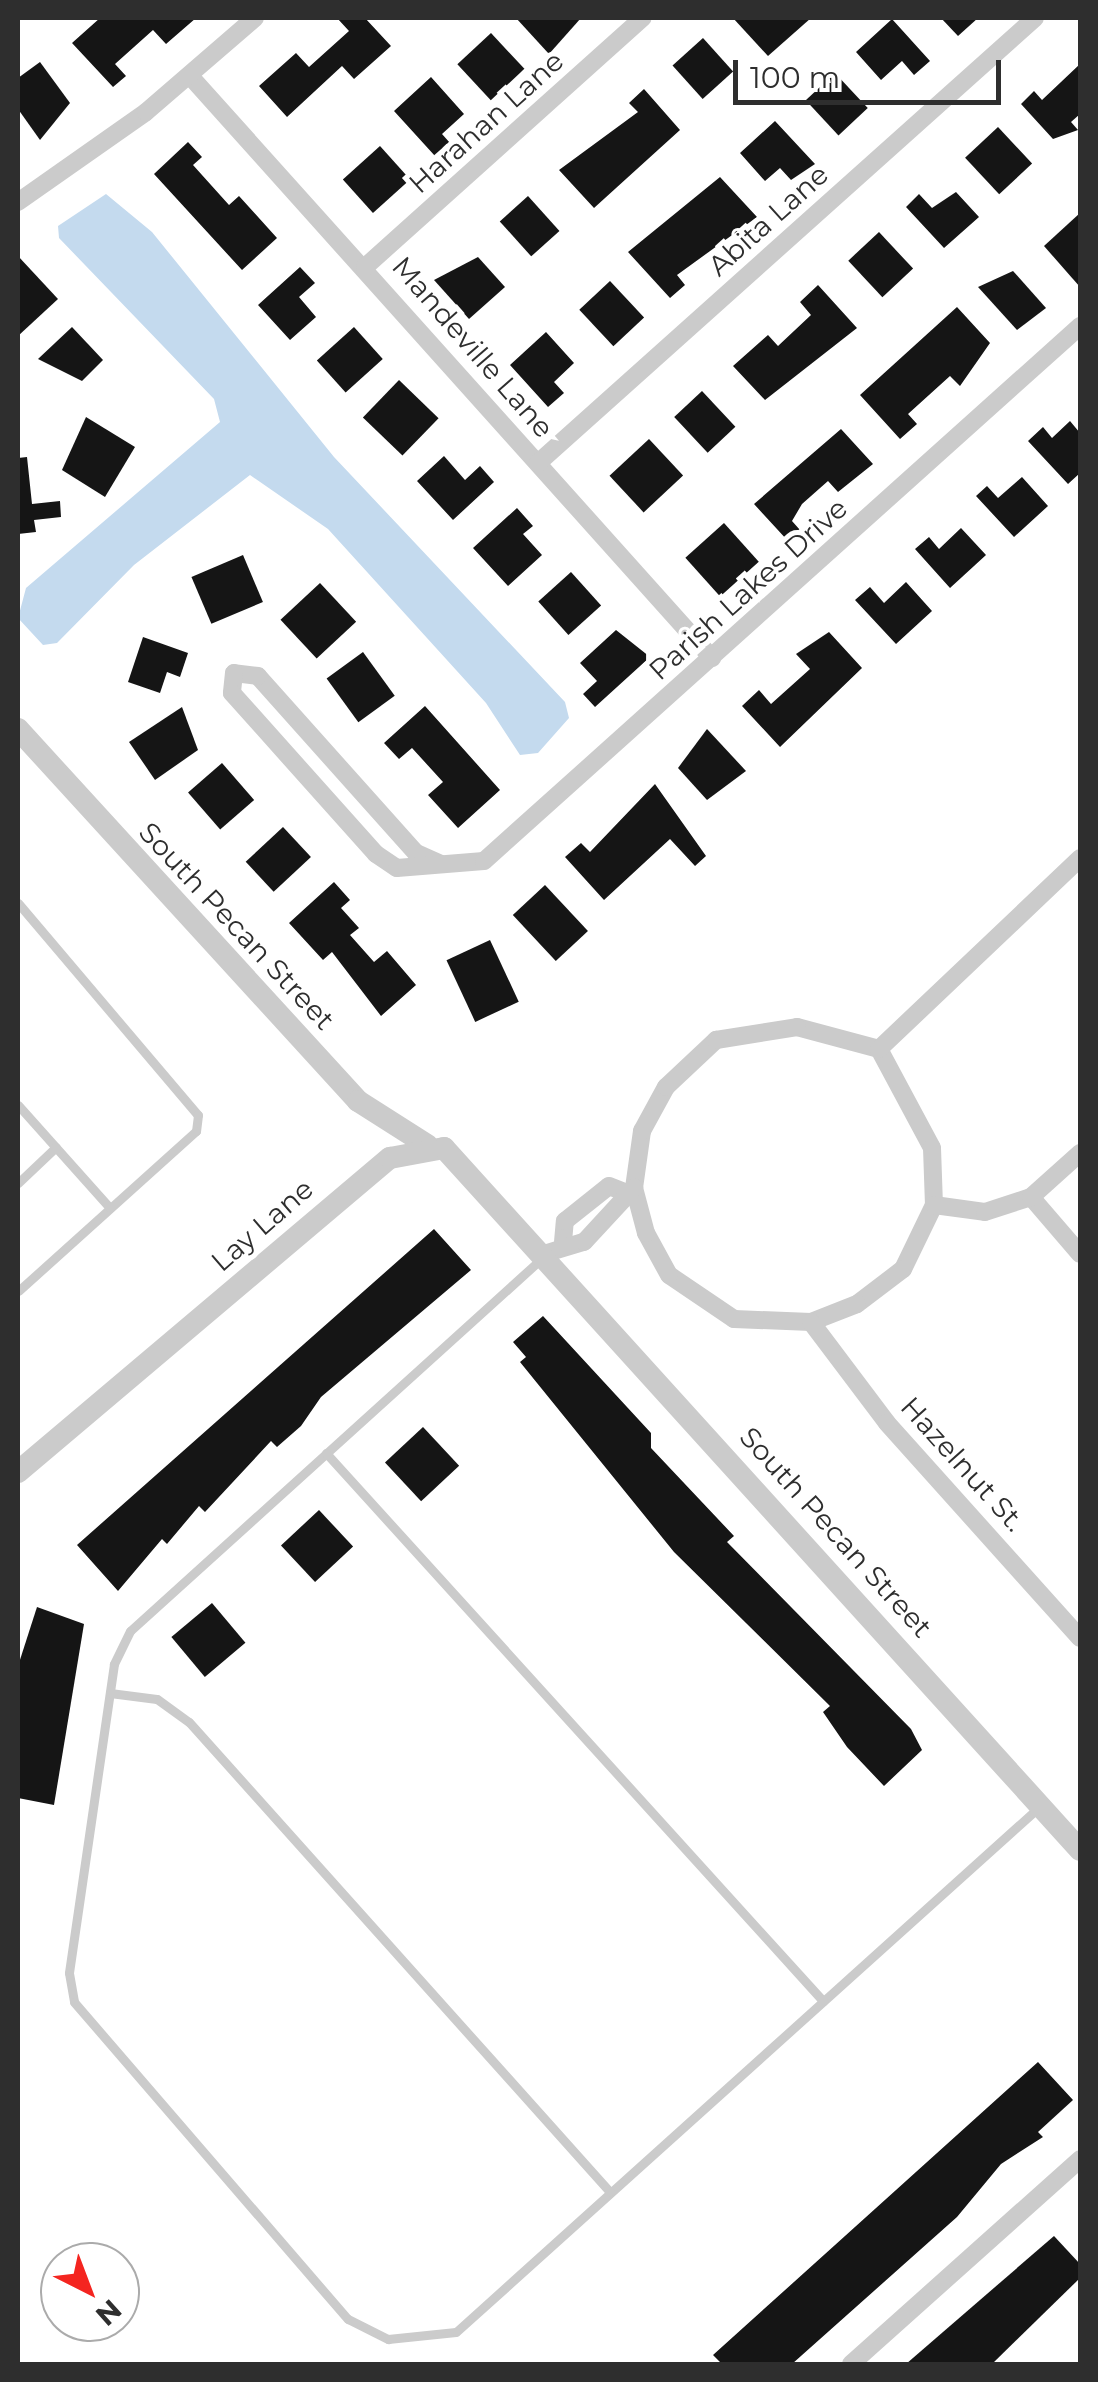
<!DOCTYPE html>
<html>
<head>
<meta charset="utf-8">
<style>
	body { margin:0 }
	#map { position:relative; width:1098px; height:2382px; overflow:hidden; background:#fff; font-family:Montserrat,sans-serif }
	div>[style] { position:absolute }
	.water>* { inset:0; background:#c4daee }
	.building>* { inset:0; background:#151515; transform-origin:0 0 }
	.service>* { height:9px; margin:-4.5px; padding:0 4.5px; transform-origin:4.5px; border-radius:4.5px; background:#cbcbcb }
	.minor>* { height:18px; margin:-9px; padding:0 9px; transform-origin:9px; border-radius:9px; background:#cbcbcb }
	.tertiary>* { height:22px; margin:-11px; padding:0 11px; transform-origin:11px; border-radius:11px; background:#cbcbcb }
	span { translate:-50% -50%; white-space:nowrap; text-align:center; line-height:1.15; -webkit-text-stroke:10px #fff; paint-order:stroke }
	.street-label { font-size:28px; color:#2e2e2e }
	.frame { position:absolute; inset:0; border:20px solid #2e2e2e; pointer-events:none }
	.north { position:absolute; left:40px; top:2242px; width:100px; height:100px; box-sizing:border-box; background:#fff; border:2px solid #ababab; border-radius:50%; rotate:138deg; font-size:28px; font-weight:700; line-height:40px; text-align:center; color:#2e2e2e }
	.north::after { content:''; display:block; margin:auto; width:35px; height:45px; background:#f42520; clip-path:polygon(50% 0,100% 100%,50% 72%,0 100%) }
	.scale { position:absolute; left:733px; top:60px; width:268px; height:45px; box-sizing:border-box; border:5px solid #2e2e2e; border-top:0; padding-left:12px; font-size:30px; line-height:35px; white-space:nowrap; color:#2e2e2e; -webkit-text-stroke:8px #fff; paint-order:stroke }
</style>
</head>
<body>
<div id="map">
	<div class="water">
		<i style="clip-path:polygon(106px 194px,152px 232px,334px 457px,565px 702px,569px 718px,538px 753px,520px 755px,486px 703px,328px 529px,250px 475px,134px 565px,57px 643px,43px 645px,18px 618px,26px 588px,220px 422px,214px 399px,59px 238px,58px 226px)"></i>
	</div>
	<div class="building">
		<i style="clip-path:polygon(100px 18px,196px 18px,166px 44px,153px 30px,115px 64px,126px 76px,113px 87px,72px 43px)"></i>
		<i style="clip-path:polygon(337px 18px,365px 18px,391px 46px,354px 79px,342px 66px,287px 117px,259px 86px,296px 53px,309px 67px,349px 31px)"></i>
		<i style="clip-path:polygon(516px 18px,581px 18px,549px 54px)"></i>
		<i style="clip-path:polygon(733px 18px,811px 18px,768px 56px)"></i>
		<i style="clip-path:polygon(941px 18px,978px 18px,958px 36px)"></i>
		<i style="clip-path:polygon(892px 19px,930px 61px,914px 75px,902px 61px,881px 80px,856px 52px)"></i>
		<i style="left:491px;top:33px;width:49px;height:46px;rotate:47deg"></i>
		<i style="left:703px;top:38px;width:45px;height:41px;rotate:48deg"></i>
		<i style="clip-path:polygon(40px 62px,70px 103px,40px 140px,18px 109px,18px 78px)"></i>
		<i style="clip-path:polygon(1080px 64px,1080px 114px,1071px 122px,1078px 130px,1053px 139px,1021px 104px,1034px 91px,1042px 100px)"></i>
		<i style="left:835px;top:73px;width:48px;height:40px;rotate:47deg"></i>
		<i style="clip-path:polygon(431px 77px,464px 114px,442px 134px,450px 143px,435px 156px,394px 111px)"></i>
		<i style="clip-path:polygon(644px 89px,680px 130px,594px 208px,559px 170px,638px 112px,629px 103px)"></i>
		<i style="clip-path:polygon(775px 121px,815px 164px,791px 180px,780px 168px,765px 181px,740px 153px)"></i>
		<i style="left:998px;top:127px;width:50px;height:45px;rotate:47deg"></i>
		<i style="clip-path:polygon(188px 142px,202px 157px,193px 165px,229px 205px,239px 196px,277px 238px,242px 270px,154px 174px)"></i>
		<i style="left:380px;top:146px;width:45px;height:50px;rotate:48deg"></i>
		<i style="clip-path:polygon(720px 177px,757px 217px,677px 275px,685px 285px,670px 298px,628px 252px)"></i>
		<i style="clip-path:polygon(956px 192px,979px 217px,944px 248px,906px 207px,919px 194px,932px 208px)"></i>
		<i style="left:528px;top:196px;width:47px;height:38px;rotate:48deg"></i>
		<i style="clip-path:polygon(1080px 213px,1080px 287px,1044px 246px)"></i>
		<i style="left:879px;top:232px;width:50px;height:42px;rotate:47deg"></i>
		<i style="clip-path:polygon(18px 256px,58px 299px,18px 336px)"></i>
		<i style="clip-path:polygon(478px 257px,505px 287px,469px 319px,434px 280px)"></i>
		<i style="clip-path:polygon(300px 267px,315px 283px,299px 297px,316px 317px,290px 340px,258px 305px)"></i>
		<i style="clip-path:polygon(1013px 271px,1046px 308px,1017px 330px,978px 287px)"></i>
		<i style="left:610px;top:281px;width:50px;height:42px;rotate:47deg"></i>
		<i style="clip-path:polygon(818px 285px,857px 328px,765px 400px,733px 366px,768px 335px,778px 346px,811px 315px,800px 302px)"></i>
		<i style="clip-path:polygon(957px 307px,990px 343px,960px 386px,950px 376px,908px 414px,917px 424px,900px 439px,860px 395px)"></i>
		<i style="clip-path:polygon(72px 327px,103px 360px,82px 381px,38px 359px)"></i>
		<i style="left:354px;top:327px;width:43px;height:50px;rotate:48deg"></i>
		<i style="clip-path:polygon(546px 332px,574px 363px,554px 382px,564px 393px,548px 407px,510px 365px)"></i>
		<i style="left:399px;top:380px;width:55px;height:52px;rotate:44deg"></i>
		<i style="left:702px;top:391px;width:49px;height:38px;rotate:47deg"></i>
		<i style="clip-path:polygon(86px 417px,135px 447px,105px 497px,62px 470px)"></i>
		<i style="clip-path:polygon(1070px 421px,1080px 433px,1080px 473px,1068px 484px,1028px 441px,1043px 427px,1052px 438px)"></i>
		<i style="clip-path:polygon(841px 429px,873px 464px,838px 492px,828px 481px,802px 504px,792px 521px,800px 530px,788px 541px,754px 504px)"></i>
		<i style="left:649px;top:439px;width:50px;height:54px;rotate:47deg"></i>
		<i style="clip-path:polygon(444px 456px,465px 480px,480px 466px,494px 482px,453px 520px,417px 481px)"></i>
		<i style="clip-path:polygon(27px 457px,32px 504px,60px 501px,61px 517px,34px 520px,36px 532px,18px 534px,18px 458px)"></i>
		<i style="clip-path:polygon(1022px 477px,1048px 506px,1014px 537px,976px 496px,987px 486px,998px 498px)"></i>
		<i style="clip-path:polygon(517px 508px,533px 526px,523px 534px,542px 555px,508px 586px,473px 548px)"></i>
		<i style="left:724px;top:523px;width:52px;height:52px;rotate:48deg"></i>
		<i style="clip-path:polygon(961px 528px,986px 555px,950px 588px,915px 549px,929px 537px,939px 549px)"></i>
		<i style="left:243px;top:555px;width:51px;height:56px;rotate:67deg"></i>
		<i style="left:571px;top:572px;width:45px;height:44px;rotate:48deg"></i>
		<i style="clip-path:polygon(906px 582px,932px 611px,896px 644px,855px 600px,870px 587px,884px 603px)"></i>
		<i style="left:320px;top:583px;width:53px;height:54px;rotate:47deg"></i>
		<i style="clip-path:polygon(616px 630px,650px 657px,595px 707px,583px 694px,597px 681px,580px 663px)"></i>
		<i style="clip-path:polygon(829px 632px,862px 668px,780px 747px,742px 706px,759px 690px,771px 704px,810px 669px,796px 654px)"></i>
		<i style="clip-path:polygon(143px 637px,188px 653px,180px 677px,167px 672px,160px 693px,128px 682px)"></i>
		<i style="left:363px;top:652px;width:54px;height:45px;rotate:54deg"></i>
		<i style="clip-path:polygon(425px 706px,500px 790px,458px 828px,428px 795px,443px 782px,412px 748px,399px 759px,384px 743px)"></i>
		<i style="clip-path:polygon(182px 707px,198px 750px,155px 780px,129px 742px)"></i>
		<i style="clip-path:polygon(707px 729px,746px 771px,707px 800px,678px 768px)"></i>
		<i style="left:222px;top:763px;width:49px;height:45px;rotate:49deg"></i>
		<i style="clip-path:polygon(655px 784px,706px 856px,695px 866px,670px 839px,604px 900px,565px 857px,581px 843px,590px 852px)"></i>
		<i style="left:283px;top:827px;width:41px;height:51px;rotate:47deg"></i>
		<i style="clip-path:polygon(334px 882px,350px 900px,341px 908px,359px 928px,350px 935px,374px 962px,387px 951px,416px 985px,381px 1016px,332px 952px,323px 960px,289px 923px)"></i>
		<i style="left:545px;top:885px;width:63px;height:44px;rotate:47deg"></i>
		<i style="left:490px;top:940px;width:68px;height:48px;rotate:65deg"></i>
		<i style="clip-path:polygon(434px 1229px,471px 1270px,321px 1397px,301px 1426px,277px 1447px,271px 1441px,205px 1512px,199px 1506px,167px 1544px,162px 1539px,118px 1591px,77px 1545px)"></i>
		<i style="clip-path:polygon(543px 1316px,651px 1433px,651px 1448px,734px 1536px,727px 1542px,911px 1729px,922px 1750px,884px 1786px,847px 1747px,823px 1712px,830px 1706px,674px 1552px,520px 1362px,526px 1357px,513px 1342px)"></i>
		<i style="left:423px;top:1427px;width:53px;height:52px;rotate:47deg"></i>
		<i style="left:319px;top:1510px;width:50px;height:52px;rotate:47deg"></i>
		<i style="left:212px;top:1603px;width:52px;height:53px;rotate:50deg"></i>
		<i style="clip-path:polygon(37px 1607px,84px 1624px,54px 1805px,18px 1798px,18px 1666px)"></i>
		<i style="clip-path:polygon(1038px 2062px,1073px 2100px,1038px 2132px,1043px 2137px,1001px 2164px,957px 2217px,792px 2364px,722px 2364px,713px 2355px)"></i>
		<i style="clip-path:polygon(1054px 2236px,1080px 2264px,1080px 2278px,992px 2364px,906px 2364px)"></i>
	</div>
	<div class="service">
		<i style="left:18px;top:903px;width:278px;rotate:49.7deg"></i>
		<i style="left:198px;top:1115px;width:16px;rotate:97deg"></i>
		<i style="left:196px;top:1131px;width:239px;rotate:138deg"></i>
		<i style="left:18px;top:1105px;width:138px;rotate:48.2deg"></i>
		<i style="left:18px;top:1183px;width:52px;rotate:-43.5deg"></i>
		<i style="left:541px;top:1259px;width:554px;rotate:137.85deg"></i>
		<i style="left:130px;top:1631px;width:37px;rotate:116deg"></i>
		<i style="left:114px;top:1664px;width:312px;rotate:98.3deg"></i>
		<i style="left:69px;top:1973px;width:29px;rotate:80deg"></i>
		<i style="left:74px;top:2002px;width:419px;rotate:49.2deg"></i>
		<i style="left:348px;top:2319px;width:45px;rotate:26.6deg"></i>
		<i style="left:388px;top:2339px;width:68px;rotate:-5.9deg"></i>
		<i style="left:456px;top:2332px;width:783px;rotate:-42deg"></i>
		<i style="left:326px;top:1453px;width:740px;rotate:47.79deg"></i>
		<i style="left:110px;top:1693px;width:47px;rotate:7.3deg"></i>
		<i style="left:157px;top:1699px;width:39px;rotate:36deg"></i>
		<i style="left:189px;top:1722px;width:630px;rotate:48.15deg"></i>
	</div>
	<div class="minor">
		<i style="left:190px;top:76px;width:782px;rotate:48.11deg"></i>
		<i style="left:18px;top:202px;width:156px;rotate:-35.1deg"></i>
		<i style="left:146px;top:112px;width:144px;rotate:-40.8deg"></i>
		<i style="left:365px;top:267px;width:373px;rotate:-41.9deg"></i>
		<i style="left:538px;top:463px;width:667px;rotate:-41.84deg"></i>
		<i style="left:441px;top:864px;width:27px;rotate:-156deg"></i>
		<i style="left:416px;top:853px;width:237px;rotate:-131.8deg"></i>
		<i style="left:258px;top:676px;width:24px;rotate:-173deg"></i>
		<i style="left:234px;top:673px;width:20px;rotate:96deg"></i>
		<i style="left:232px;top:693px;width:216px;rotate:48.2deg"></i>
		<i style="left:376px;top:854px;width:25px;rotate:34deg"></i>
		<i style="left:397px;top:868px;width:87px;rotate:-4.6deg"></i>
		<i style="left:484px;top:861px;width:801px;rotate:-41.91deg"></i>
		<i style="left:797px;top:1027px;width:85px;rotate:15deg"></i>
		<i style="left:879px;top:1049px;width:112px;rotate:61.8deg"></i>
		<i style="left:932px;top:1148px;width:57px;rotate:88deg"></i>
		<i style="left:934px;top:1205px;width:71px;rotate:115.8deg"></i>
		<i style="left:903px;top:1269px;width:58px;rotate:142.7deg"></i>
		<i style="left:857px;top:1304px;width:49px;rotate:158.6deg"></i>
		<i style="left:811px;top:1322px;width:77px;rotate:-177.8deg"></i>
		<i style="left:734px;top:1319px;width:78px;rotate:-145.9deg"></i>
		<i style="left:669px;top:1275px;width:48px;rotate:-118.7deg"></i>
		<i style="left:646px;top:1233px;width:47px;rotate:-104.9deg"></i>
		<i style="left:634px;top:1188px;width:58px;rotate:-82deg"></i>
		<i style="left:642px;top:1131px;width:50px;rotate:-61.4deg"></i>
		<i style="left:666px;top:1087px;width:69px;rotate:-43.2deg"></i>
		<i style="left:716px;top:1040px;width:82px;rotate:-9.1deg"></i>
		<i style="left:879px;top:1049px;width:277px;rotate:-43.5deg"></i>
		<i style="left:1031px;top:1197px;width:75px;rotate:49.3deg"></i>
		<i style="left:934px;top:1205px;width:51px;rotate:7.8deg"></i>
		<i style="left:985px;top:1212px;width:48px;rotate:-18.1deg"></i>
		<i style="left:1031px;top:1197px;width:66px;rotate:-41.9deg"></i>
		<i style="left:563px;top:1242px;width:21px;rotate:-85deg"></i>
		<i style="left:565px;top:1221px;width:56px;rotate:-38.5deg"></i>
		<i style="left:609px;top:1186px;width:19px;rotate:21deg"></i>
		<i style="left:547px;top:1253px;width:39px;rotate:-17deg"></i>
		<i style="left:584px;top:1242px;width:74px;rotate:-47.2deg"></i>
		<i style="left:811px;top:1322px;width:126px;rotate:53deg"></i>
		<i style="left:887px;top:1423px;width:289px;rotate:48.1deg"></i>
		<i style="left:851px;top:2364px;width:307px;rotate:-41.8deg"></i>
	</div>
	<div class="tertiary">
		<i style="left:18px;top:729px;width:504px;rotate:47.57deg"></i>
		<i style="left:358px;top:1101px;width:82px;rotate:32.5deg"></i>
		<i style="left:18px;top:1472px;width:487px;rotate:-40.2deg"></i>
		<i style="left:390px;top:1158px;width:55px;rotate:-10.5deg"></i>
		<i style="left:444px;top:1148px;width:947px;rotate:47.82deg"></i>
	</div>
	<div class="street-label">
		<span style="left:486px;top:122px;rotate:-42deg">Harahan Lane</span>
		<span style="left:768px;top:220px;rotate:-42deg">Abita Lane</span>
		<span style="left:473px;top:347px;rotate:49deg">Mandeville Lane</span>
		<span style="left:748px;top:589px;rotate:-42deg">Parish Lakes Drive</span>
		<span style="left:237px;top:926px;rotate:47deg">South Pecan Street</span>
		<span style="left:262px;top:1225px;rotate:-41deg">Lay Lane</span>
		<span style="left:963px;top:1464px;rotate:48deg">Hazelnut St.</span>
		<span style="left:836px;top:1532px;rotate:48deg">South Pecan Street</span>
	</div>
	<div class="frame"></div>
	<div class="north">N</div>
	<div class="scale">100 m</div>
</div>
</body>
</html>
